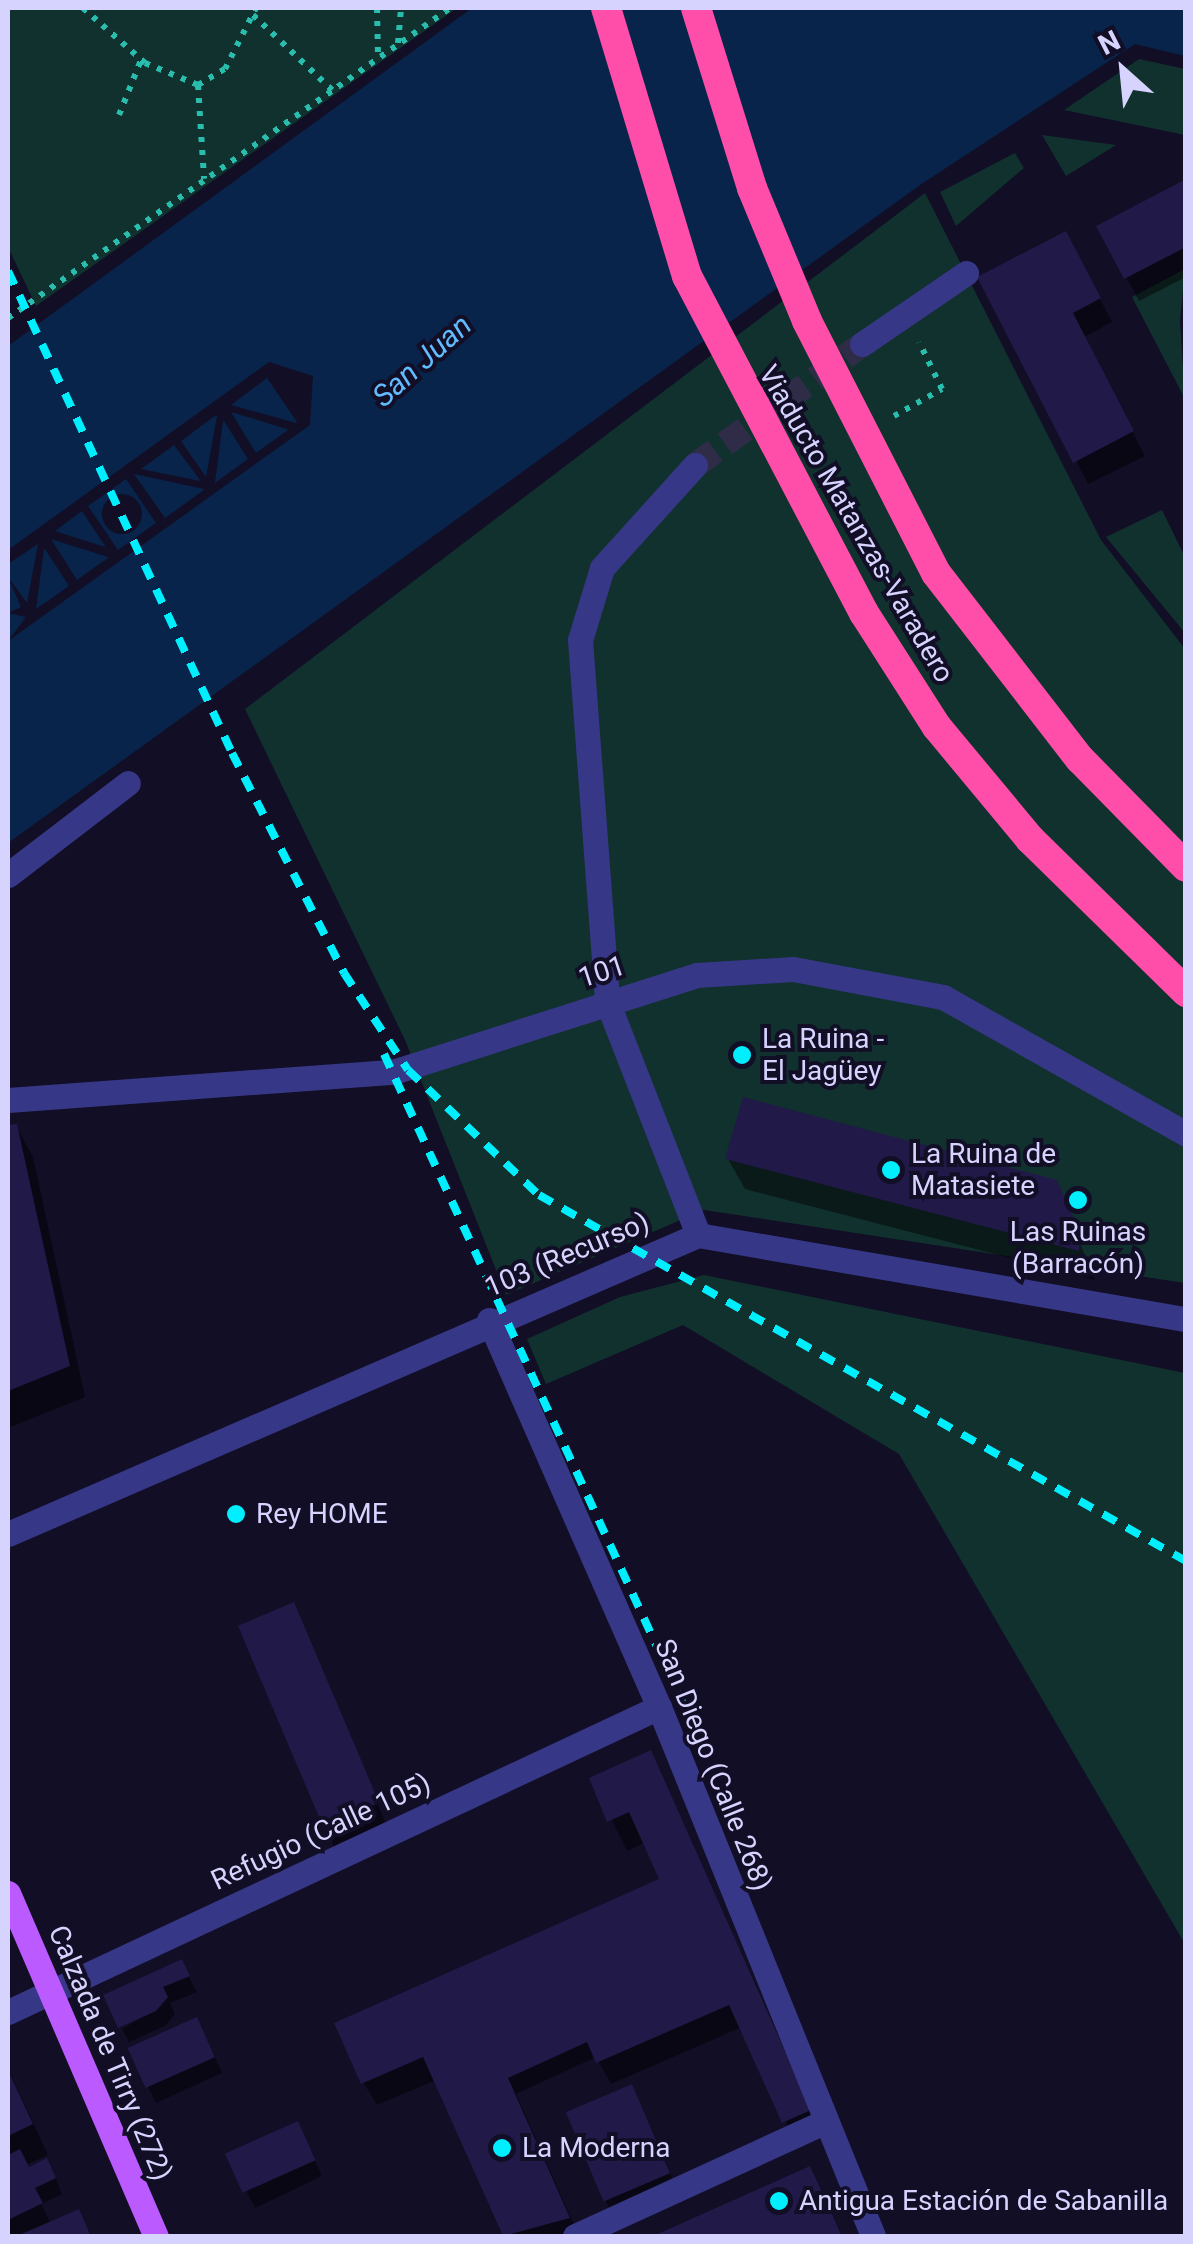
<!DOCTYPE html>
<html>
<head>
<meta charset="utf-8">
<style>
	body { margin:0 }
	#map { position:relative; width:1193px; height:2244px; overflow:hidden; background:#110e26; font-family:Roboto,sans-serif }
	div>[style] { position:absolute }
	.green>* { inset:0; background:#11312e }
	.water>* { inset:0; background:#09244a }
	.pier>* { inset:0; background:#110e26 }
	.round { border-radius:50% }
	.shadow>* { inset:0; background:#0007; transform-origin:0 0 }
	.building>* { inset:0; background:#211948; transform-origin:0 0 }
	.minor-tunnel>* { height:25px; margin-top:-12.5px; transform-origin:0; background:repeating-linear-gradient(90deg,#2f2c47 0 25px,transparent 0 37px) }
	.path>* { height:6px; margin-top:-3px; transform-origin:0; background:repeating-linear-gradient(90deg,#29bdae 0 5px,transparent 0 13px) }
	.minor>* { height:25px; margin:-12.5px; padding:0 12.5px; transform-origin:12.5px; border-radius:12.5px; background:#373787 }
	.major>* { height:25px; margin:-12.5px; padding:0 12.5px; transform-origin:12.5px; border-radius:12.5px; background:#ba5aff }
	.highway>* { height:30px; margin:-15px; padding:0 15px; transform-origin:15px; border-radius:15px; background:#ff4eaa }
	.rail>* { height:8px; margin-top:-4px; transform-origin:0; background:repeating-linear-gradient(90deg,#00effe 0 15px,transparent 0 27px) }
	.dots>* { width:28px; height:28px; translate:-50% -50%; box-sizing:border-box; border:5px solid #110e26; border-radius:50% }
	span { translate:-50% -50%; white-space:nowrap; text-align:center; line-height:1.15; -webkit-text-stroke:8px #110e26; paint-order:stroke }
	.street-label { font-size:28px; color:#d6d3ff }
	.poi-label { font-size:28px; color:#d6d3ff }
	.left { translate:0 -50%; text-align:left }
	.water-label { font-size:30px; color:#61bcff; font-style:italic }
	.frame { position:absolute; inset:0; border:10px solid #d6d3ff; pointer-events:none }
	.north { position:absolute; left:1073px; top:20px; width:100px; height:100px; -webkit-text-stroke:8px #110e26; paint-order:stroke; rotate:333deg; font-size:28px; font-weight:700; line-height:40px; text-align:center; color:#d6d3ff }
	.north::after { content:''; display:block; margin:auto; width:35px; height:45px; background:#d6d3ff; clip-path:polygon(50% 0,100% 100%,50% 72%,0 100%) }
</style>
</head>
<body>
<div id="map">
	<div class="green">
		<i style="clip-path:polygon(8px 8px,457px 8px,36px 306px,8px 247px)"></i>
		<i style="clip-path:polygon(1139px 59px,1185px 69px,1185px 135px,1064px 110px)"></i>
		<i style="clip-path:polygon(1042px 135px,1116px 145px,1066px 176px)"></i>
		<i style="clip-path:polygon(1015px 153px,1024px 168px,956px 226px,940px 192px)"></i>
		<i style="clip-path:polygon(925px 193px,1101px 540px,1185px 649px,1185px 1283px,704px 1210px,506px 1295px,405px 1040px,245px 709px)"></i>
		<i style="clip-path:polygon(1185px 269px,1180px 321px,1185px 399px,1132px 297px)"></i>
		<i style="clip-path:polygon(1162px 510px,1185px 557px,1185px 633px,1106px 537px)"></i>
		<i style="clip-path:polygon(704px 1275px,1185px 1373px,1185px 1944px,899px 1454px,683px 1325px,546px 1384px,527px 1339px,620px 1297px)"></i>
	</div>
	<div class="water">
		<i style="clip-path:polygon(472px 8px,1185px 8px,1185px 56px,1135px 44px,920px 185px,8px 843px,8px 346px)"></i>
	</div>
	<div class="pier">
		<i style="clip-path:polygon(evenodd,269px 362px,313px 376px,310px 425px,8px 641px,26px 617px,8px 613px,21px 607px,8px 577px,27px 603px,38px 544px,8px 564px,8px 550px,269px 362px,267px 378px,297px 422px,296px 423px,231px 405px,267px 378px,269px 362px,231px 412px,287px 429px,288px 430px,256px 453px,231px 412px,269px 362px,216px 415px,217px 416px,206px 477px,181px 441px,216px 415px,269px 362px,224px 421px,248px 459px,215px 483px,223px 421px,224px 421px,269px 362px,174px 445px,200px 480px,200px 481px,141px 469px,174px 445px,269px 362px,134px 474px,204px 489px,204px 490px,165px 518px,134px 474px,269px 362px,126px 479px,156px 523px,118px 550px,88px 506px,126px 479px,269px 362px,82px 511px,105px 546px,105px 547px,55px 531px,82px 511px,269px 362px,51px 539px,108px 557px,108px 558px,77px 580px,51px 539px,269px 362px,45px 549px,69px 586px,36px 609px,44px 549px,45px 549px)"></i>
		<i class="round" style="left:102px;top:494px;width:40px;height:40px"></i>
	</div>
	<div class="shadow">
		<i style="clip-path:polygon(1186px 181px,1186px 277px,1139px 301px,1099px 227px)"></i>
		<i style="clip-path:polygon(1078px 257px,1112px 322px,1084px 337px,1145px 456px,1088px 484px,981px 278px)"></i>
		<i style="clip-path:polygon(16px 1126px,33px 1157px,85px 1397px,8px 1428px,8px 1128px)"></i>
		<i style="clip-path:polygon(728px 1159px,1055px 1182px,1095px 1280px,745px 1189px)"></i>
		<i style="left:293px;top:1605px;width:242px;height:57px;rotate:67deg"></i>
		<i style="clip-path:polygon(650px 1753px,818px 2126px,793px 2137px,742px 2027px,611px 2084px,596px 2057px,516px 2094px,579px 2236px,506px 2236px,436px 2080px,377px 2105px,363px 2082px,662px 1881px,646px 1842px,627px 1851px,592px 1780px)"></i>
		<i style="clip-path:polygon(181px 1962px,197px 1992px,170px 2003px,175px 2014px,165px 2026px,129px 2042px,122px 2029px,167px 2003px,120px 2025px)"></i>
		<i style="clip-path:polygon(205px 2035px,222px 2073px,156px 2103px,148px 2087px)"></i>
		<i style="clip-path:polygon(8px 2068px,48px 2155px,26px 2165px,55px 2176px,62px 2194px,41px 2204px,51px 2224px,78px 2212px,92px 2236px,8px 2236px)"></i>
		<i style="clip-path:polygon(631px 2088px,681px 2197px,620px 2225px,606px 2202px)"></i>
		<i style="clip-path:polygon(305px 2139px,322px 2176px,255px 2208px,229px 2156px)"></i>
		<i style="clip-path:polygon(809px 2170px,843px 2236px,659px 2236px)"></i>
	</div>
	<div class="building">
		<i style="clip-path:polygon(1186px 179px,1186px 247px,1124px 279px,1096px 226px)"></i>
		<i style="clip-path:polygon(1066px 231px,1101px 298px,1073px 313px,1134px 431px,1073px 463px,977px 277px)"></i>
		<i style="clip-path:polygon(743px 1097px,1057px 1180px,1081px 1235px,1079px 1251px,725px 1159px)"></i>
		<i style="clip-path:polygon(17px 1124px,70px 1366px,8px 1391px,8px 1125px)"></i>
		<i style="left:294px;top:1602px;width:218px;height:61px;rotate:67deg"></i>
		<i style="clip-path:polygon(651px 1750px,811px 2110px,782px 2123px,729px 2005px,596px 2063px,587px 2042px,508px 2078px,570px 2218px,503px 2236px,423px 2057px,361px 2084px,334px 2023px,659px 1879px,629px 1812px,607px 1822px,589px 1778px)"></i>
		<i style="clip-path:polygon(182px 1959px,190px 1976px,163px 1987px,168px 1997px,156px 2011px,118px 2028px,103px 1995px)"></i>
		<i style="left:197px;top:2017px;width:44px;height:76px;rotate:66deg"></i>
		<i style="clip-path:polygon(8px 2070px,33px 2124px,8px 2136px)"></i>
		<i style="left:632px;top:2084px;width:97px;height:72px;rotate:67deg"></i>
		<i style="left:298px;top:2121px;width:43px;height:80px;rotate:66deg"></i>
		<i style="clip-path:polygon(20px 2149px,29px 2167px,47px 2158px,56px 2178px,35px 2188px,43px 2203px,8px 2220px,8px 2155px)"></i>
		<i style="clip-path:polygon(810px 2166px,842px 2236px,653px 2236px)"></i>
		<i style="clip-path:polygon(79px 2209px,91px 2236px,17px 2236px)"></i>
	</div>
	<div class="minor-tunnel">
		<i style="left:695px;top:465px;width:206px;rotate:-35.9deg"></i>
	</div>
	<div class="path">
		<i style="left:83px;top:8px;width:83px;rotate:41.6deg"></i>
		<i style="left:145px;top:63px;width:57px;rotate:22.5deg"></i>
		<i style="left:198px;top:85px;width:31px;rotate:-31deg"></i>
		<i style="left:225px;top:69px;width:68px;rotate:-63.1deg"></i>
		<i style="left:377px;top:8px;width:49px;rotate:88.8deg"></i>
		<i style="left:253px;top:15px;width:109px;rotate:43.5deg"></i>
		<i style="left:398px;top:43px;width:35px;rotate:-85deg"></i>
		<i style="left:198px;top:85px;width:94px;rotate:86.3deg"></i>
		<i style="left:119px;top:115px;width:59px;rotate:-68.2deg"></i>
		<i style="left:8px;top:318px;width:540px;rotate:-35.04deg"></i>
		<i style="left:894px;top:416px;width:55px;rotate:-29.4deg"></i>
		<i style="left:942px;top:389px;width:52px;rotate:-116.1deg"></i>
	</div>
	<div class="minor">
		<i style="left:862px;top:344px;width:126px;rotate:-34.3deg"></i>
		<i style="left:695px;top:465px;width:139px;rotate:132.1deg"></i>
		<i style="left:602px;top:568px;width:75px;rotate:107deg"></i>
		<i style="left:580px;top:640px;width:362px;rotate:85.7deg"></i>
		<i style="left:607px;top:1001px;width:251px;rotate:68.7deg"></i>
		<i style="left:8px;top:875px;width:151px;rotate:-37.5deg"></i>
		<i style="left:8px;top:1100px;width:386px;rotate:-4.2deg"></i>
		<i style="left:393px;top:1072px;width:319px;rotate:-17.7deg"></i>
		<i style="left:697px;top:975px;width:96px;rotate:-3.6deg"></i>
		<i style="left:793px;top:969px;width:153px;rotate:10.6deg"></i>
		<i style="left:943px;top:997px;width:279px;rotate:29.4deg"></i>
		<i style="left:489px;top:1320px;width:423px;rotate:66.3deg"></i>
		<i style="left:659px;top:1707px;width:571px;rotate:67.97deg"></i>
		<i style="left:8px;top:1534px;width:752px;rotate:-23.43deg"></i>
		<i style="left:698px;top:1235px;width:495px;rotate:9.8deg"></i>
		<i style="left:8px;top:2012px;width:719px;rotate:-25.1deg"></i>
		<i style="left:575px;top:2236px;width:276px;rotate:-24.6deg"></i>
	</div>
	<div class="major">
		<i style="left:8px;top:1893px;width:374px;rotate:66.7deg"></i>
	</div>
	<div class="highway">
		<i style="left:606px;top:8px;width:280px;rotate:73.2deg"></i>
		<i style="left:687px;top:276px;width:381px;rotate:62.3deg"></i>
		<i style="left:864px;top:613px;width:135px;rotate:57.4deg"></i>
		<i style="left:937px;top:727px;width:146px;rotate:50.3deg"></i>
		<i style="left:1030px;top:839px;width:219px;rotate:44.4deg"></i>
		<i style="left:696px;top:8px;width:189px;rotate:72.7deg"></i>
		<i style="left:752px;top:188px;width:144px;rotate:67.5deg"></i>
		<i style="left:807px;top:321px;width:283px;rotate:62.9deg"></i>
		<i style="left:936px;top:573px;width:235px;rotate:52.3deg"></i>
		<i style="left:1080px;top:759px;width:151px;rotate:45.5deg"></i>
	</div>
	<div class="rail">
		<i style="left:8px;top:271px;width:532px;rotate:65.07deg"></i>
		<i style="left:232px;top:753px;width:247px;rotate:63deg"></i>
		<i style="left:344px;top:973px;width:116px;rotate:56.6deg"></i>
		<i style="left:408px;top:1070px;width:181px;rotate:43.7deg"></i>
		<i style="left:539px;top:1195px;width:743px;rotate:29.5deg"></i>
		<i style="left:384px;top:1054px;width:724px;rotate:65.27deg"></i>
	</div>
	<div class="dots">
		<i style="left:742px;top:1055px;background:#00effe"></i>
		<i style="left:891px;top:1170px;background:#00effe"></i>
		<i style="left:1078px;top:1200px;background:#00effe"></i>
		<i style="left:236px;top:1514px;background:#00effe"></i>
		<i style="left:502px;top:2148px;background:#00effe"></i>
		<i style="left:779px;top:2201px;background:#00effe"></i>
	</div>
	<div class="street-label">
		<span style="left:856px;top:524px;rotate:60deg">Viaducto Matanzas-Varadero</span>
		<span style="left:602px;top:972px;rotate:-18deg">101</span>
		<span style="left:567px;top:1255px;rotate:-23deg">103 (Recurso)</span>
		<span style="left:713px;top:1765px;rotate:68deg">San Diego (Calle 268)</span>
		<span style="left:321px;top:1832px;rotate:-25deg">Refugio (Calle 105)</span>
		<span style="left:110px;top:2053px;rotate:67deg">Calzada de Tirry (272)</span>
	</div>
	<div class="poi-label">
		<span class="left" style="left:762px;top:1055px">La Ruina -<br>El Jagüey</span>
		<span class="left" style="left:911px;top:1170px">La Ruina de<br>Matasiete</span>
		<span style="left:1078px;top:1248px">Las Ruinas<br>(Barracón)</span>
		<span class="left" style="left:256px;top:1514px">Rey HOME</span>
		<span class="left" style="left:522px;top:2148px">La Moderna</span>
		<span class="left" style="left:799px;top:2201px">Antigua Estación de Sabanilla</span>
	</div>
	<div class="water-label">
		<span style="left:422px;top:361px;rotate:-42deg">San Juan</span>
	</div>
	<div class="frame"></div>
	<div class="north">N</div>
</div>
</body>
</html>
